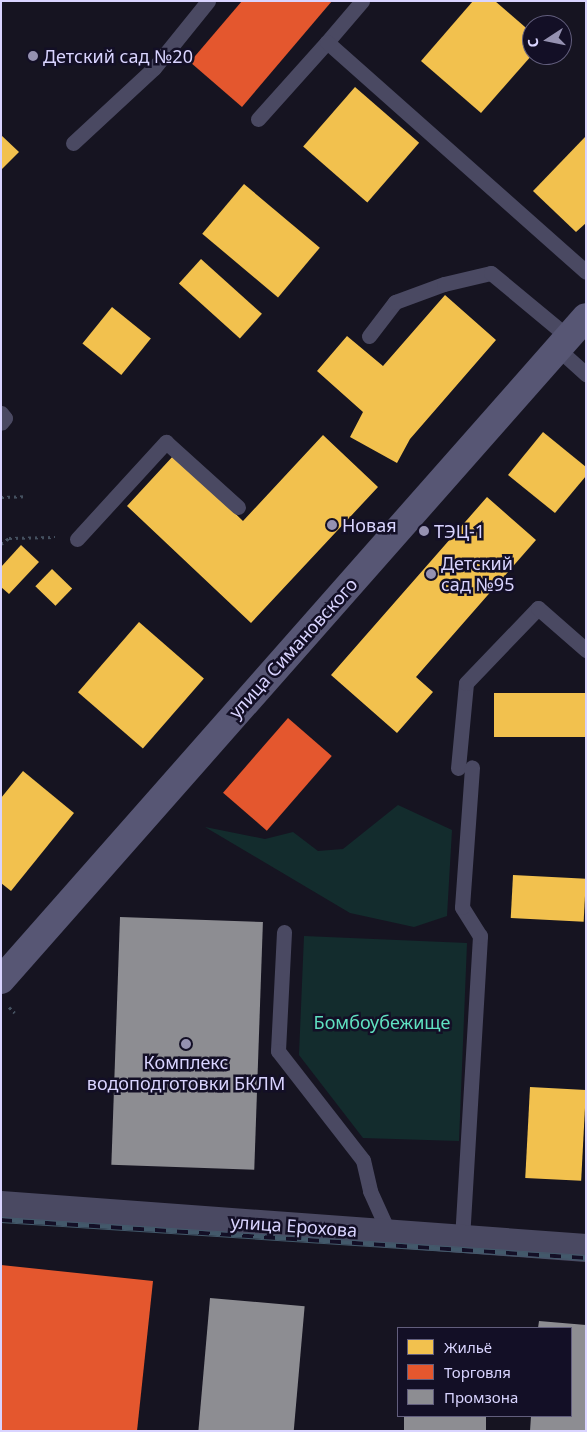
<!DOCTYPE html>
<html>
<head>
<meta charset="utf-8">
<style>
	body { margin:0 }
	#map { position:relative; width:587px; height:1432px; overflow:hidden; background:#161421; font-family:"Noto Sans",sans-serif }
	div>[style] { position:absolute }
	.green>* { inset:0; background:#132c2d }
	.homes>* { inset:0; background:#f2c14e; transform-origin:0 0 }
	.shops>* { inset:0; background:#e4572e; transform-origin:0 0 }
	.industry>* { inset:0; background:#8d8d92; transform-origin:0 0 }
	.path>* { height:3px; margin-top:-1.5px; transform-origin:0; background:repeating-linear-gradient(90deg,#44505f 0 2.5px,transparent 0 6.5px) }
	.lane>* { height:15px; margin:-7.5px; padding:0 7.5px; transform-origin:7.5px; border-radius:7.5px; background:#4a4962 }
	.street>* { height:28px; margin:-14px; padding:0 14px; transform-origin:14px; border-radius:14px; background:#4a4962 }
	.secondary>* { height:28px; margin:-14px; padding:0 14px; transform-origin:14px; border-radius:14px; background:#575674 }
	.rail>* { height:5.5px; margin-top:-2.75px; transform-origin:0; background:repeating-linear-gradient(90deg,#130f26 0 11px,#43596b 0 22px); box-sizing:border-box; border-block:1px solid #43596b }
	.dots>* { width:14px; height:14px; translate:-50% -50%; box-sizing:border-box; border:2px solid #130f26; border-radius:50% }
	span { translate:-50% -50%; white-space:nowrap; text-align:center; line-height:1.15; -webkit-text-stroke:5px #130f26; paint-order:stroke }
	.poi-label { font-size:18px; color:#d9d4ff }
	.left { translate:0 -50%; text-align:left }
	.street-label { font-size:18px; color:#d9d4ff }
	.park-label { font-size:18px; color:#5fe0c0 }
	.frame { position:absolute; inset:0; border:2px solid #d9d4ff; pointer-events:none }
	.legend { position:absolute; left:397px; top:1327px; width:175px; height:90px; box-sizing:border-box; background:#130f26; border:1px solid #625e7d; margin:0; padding:6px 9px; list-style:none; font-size:15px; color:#d9d4ff }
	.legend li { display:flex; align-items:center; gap:10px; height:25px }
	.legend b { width:25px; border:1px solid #625e7d }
	.north { position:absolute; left:522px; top:15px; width:50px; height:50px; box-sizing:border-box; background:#130f26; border:1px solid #625e7d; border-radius:50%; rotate:259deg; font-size:14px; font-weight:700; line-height:20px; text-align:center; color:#d9d4ff }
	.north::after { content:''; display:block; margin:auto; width:18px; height:22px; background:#9591b1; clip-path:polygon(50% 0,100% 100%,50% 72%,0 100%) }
</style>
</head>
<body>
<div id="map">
	<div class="green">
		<i style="clip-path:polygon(398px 805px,452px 830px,447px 916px,414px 927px,350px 913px,205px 827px,265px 839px,293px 832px,318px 851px,343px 849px)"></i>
		<i style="clip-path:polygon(304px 936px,467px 943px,459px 1141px,363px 1138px,299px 1055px)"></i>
	</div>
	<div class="homes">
		<i style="clip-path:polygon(473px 1px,495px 1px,532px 33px,532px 55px,481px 113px,421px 61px)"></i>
		<i style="left:355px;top:87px;width:85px;height:79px;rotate:41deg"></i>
		<i style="clip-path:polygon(1px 135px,19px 152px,1px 170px)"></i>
		<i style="clip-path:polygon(586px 136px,586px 223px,576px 232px,533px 191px)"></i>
		<i style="left:244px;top:184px;width:99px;height:65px;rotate:40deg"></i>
		<i style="left:201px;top:259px;width:82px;height:33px;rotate:42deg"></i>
		<i style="clip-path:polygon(445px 295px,496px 340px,410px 439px,397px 463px,350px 437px,363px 412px,317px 371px,347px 336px,383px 366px)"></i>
		<i style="left:112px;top:307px;width:50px;height:47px;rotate:39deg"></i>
		<i style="clip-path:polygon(543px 432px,586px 467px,586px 476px,555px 513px,508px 475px)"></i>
		<i style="clip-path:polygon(323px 435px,378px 487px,251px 623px,127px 506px,174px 455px,243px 521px)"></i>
		<i style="clip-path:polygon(487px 497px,536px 540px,416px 677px,433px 692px,397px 733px,331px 675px)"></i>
		<i style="clip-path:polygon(21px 545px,39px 562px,9px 594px,1px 587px,1px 567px)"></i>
		<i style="left:52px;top:569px;width:28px;height:24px;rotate:44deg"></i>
		<i style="left:139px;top:622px;width:86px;height:93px;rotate:41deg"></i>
		<i style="left:586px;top:693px;width:44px;height:92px;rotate:90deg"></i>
		<i style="clip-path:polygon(23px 771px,74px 813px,11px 891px,1px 883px,1px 798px)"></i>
		<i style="left:513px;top:875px;width:73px;height:43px;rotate:3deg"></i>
		<i style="left:530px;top:1087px;width:56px;height:91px;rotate:3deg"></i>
	</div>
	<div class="shops">
		<i style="clip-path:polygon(242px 1px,332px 1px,242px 107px,190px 62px)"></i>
		<i style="left:288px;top:718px;width:58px;height:99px;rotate:41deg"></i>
		<i style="clip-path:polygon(1px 1265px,153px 1281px,137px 1431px,1px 1431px)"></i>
	</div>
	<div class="industry">
		<i style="left:120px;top:917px;width:143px;height:248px;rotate:2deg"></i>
		<i style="left:210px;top:1298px;width:95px;height:134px;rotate:5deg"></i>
		<i style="clip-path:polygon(539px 1321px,586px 1325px,586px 1431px,530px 1431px,531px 1416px,571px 1416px,571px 1328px,538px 1328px)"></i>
		<i style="left:404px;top:1416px;width:82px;height:15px"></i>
	</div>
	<div class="path">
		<i style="left:1px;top:497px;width:25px;rotate:-2deg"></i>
		<i style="left:1px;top:544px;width:10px;rotate:-37deg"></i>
		<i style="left:9px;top:538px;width:46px;rotate:-1.2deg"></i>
		<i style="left:9px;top:1007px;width:8px;rotate:45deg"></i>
	</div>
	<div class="lane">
		<i style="left:327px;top:42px;width:54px;rotate:-49.5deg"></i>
		<i style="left:258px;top:119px;width:103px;rotate:-48.1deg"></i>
		<i style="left:327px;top:42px;width:346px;rotate:41.6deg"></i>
		<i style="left:73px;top:143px;width:110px;rotate:-42.8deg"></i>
		<i style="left:154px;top:68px;width:86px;rotate:-51.1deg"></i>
		<i style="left:369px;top:336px;width:43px;rotate:-52.6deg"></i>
		<i style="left:395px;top:302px;width:52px;rotate:-20.2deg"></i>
		<i style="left:444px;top:284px;width:48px;rotate:-13.2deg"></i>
		<i style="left:491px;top:273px;width:100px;rotate:39.7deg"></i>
		<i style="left:558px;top:349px;width:38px;rotate:42deg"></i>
		<i style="left:1px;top:413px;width:6px;rotate:51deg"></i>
		<i style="left:5px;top:418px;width:6px;rotate:129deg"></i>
		<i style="left:77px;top:539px;width:132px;rotate:-47.5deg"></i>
		<i style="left:166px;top:442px;width:97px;rotate:42.1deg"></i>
		<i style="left:458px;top:768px;width:85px;rotate:-84.6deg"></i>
		<i style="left:466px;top:683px;width:104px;rotate:-46.2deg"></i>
		<i style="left:538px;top:608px;width:64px;rotate:41.2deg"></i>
		<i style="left:284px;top:932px;width:119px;rotate:92.9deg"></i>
		<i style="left:278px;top:1051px;width:138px;rotate:52.1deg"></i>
		<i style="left:363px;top:1160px;width:32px;rotate:77deg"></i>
		<i style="left:370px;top:1191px;width:46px;rotate:65.7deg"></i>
		<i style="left:462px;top:1239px;width:304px;rotate:-86.6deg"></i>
		<i style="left:480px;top:936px;width:34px;rotate:-122deg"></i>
		<i style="left:462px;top:907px;width:140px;rotate:-85.9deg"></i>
	</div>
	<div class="street">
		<i style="left:1px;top:1205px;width:587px;rotate:4.2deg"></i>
	</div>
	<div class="secondary">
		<i style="left:1px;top:980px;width:884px;rotate:-48.58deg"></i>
	</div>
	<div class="rail">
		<i style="left:1px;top:1220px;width:586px;rotate:3.72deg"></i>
	</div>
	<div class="dots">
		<i style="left:33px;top:56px;background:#9591b1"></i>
		<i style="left:332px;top:525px;background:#9591b1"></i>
		<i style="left:424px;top:531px;background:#9591b1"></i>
		<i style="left:431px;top:574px;background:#9591b1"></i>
		<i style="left:186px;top:1044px;background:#9591b1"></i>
	</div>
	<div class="poi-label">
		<span class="left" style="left:43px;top:56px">Детский сад №20</span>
		<span class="left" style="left:342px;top:525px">Новая</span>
		<span class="left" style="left:434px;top:531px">ТЭЦ-1</span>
		<span class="left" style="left:441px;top:574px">Детский<br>сад №95</span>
		<span style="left:186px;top:1073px">Комплекс<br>водоподготовки БКЛМ</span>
	</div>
	<div class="street-label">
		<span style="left:293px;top:648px;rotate:-48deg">улица Симановского</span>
		<span style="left:294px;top:1226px;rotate:4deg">улица Ерохова</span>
	</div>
	<div class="park-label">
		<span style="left:382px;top:1022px">Бомбоубежище</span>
	</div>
	<div class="frame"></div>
	<ul class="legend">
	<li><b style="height:14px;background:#f2c14e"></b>Жильё</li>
	<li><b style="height:14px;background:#e4572e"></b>Торговля</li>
	<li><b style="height:14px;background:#8d8d92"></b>Промзона</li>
	</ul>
	<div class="north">С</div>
</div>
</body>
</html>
